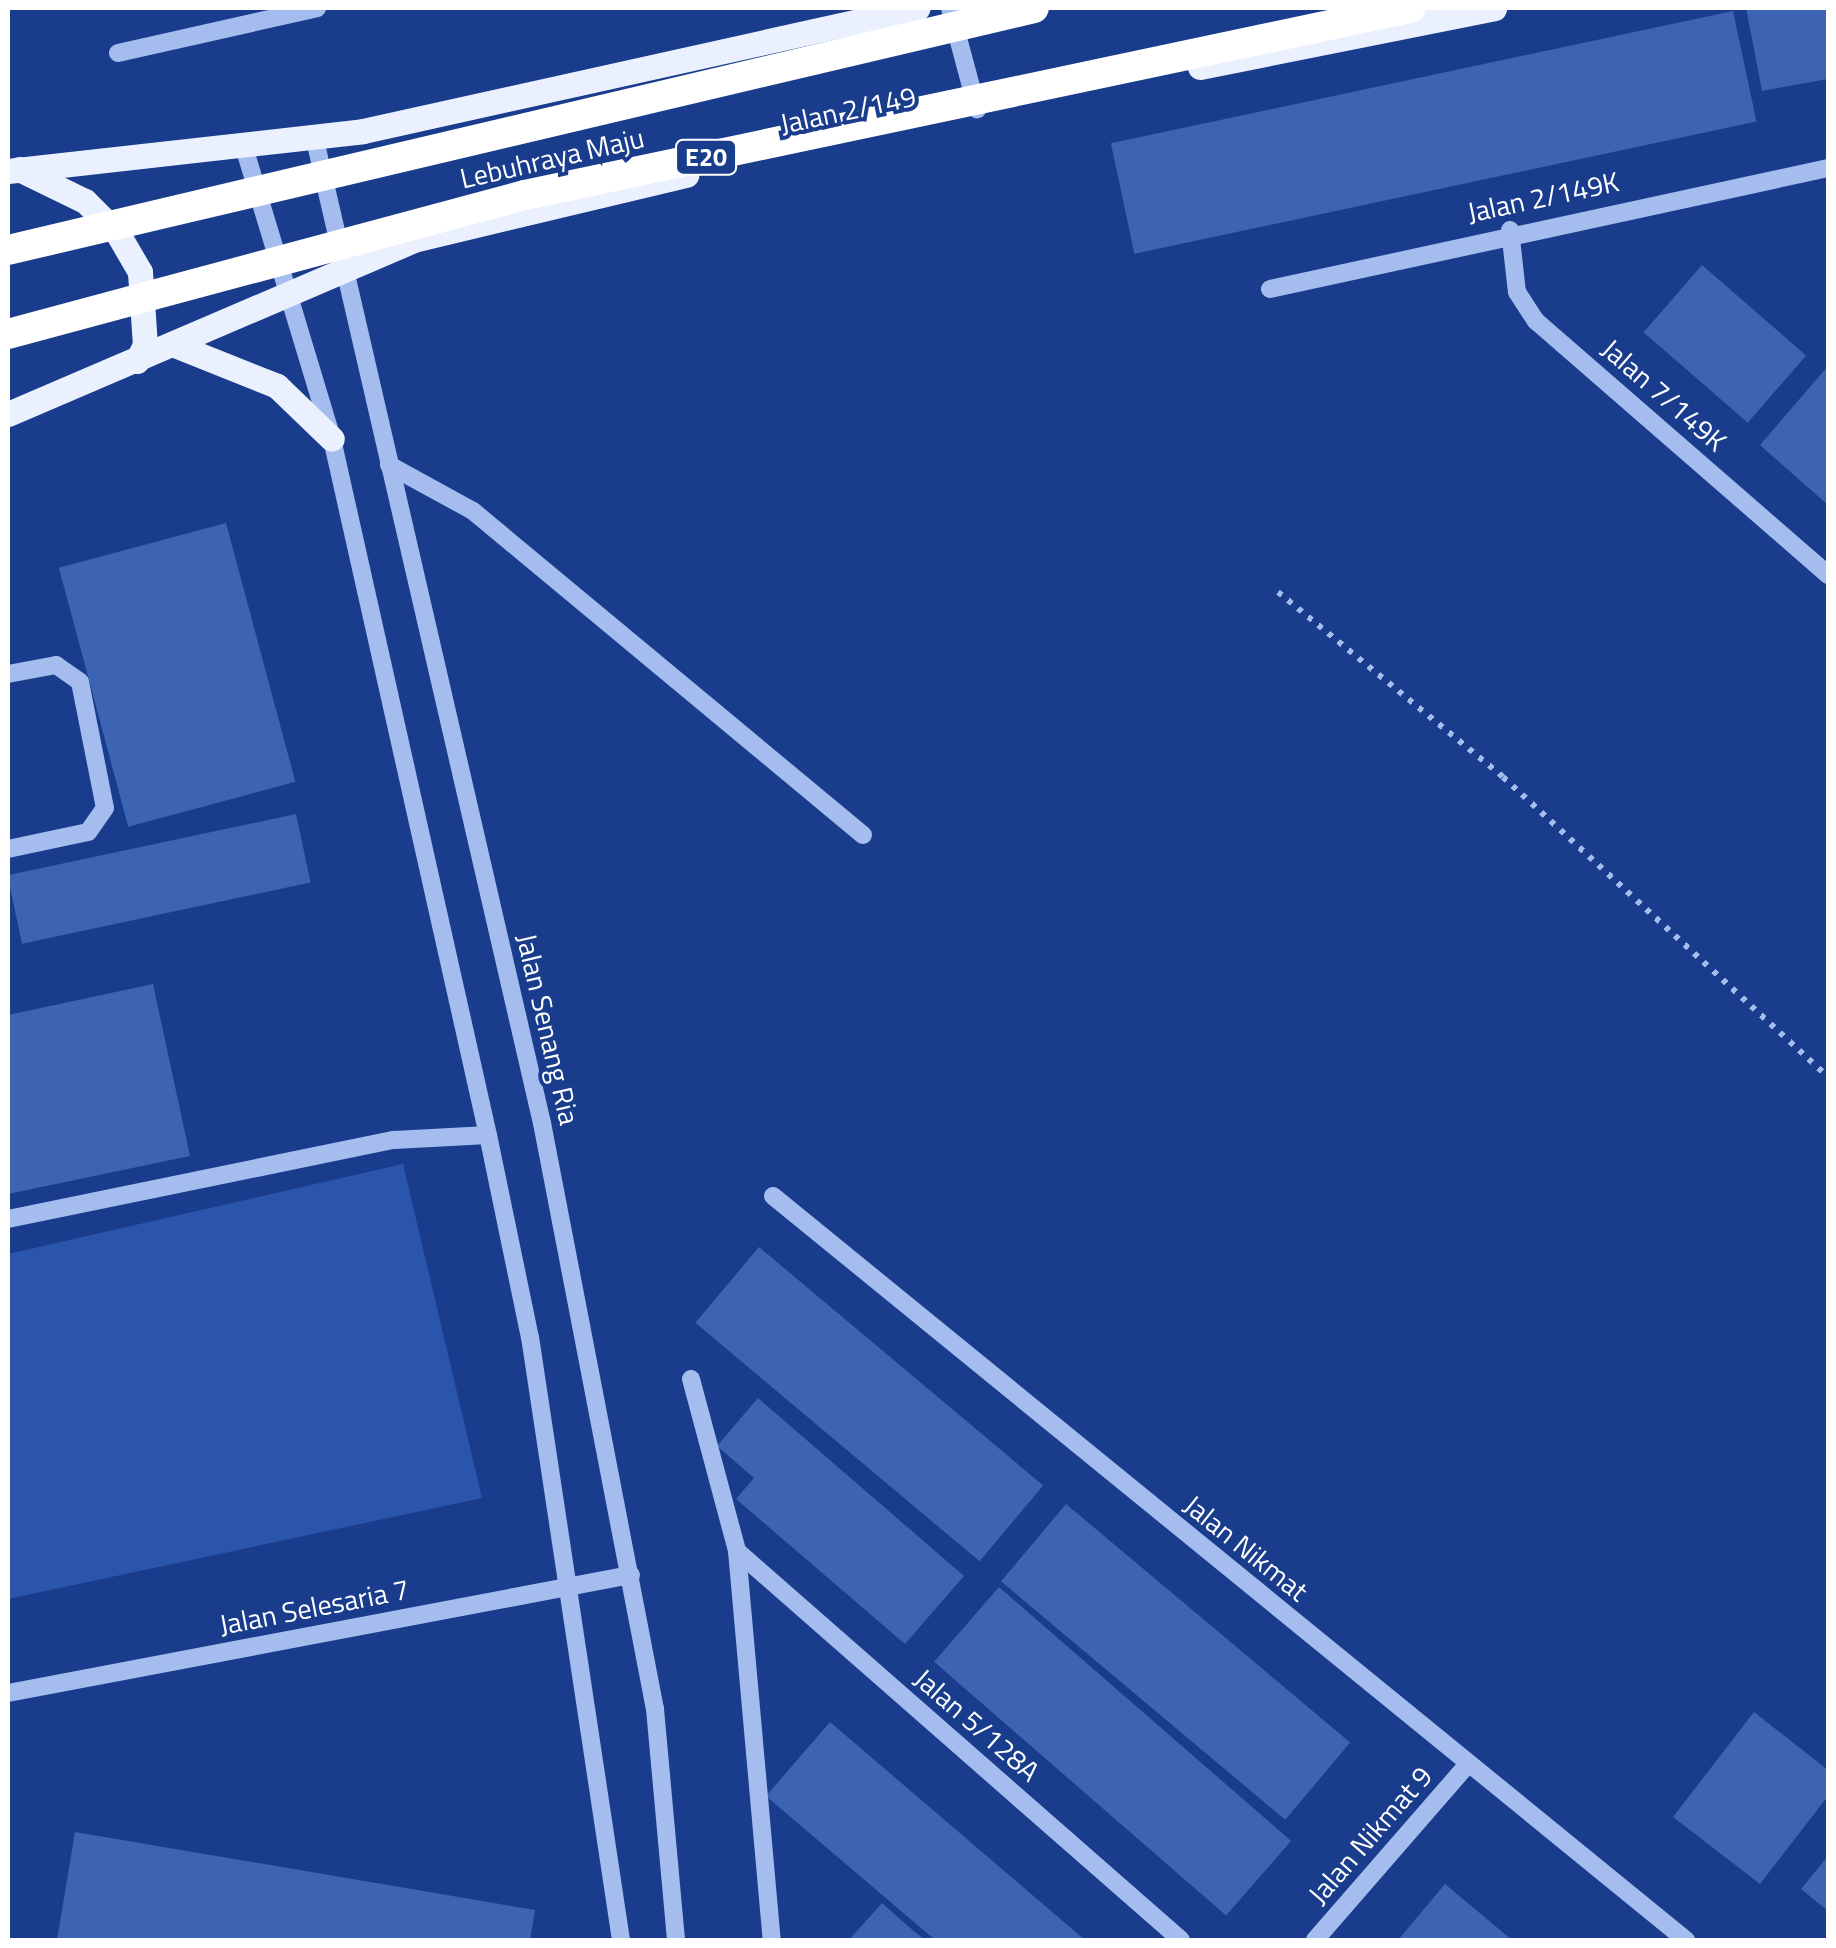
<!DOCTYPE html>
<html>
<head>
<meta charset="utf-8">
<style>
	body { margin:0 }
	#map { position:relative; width:1836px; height:1948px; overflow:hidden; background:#193d8c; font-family:"Titillium Web",sans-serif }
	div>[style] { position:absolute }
	.green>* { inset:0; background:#2b55ab }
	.building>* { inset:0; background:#3d63b3; transform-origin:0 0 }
	.path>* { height:6px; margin-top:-3px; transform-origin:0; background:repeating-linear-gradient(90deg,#a4bcee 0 5px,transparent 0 13px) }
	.minor>* { height:18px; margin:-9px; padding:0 9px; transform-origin:9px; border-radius:9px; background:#a4bcee }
	.major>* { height:25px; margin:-12.5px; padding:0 12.5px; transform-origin:12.5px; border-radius:12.5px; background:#ebf0ff }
	.highway-bridge>* { height:30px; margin:-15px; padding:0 15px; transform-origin:15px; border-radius:15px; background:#fff }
	span { translate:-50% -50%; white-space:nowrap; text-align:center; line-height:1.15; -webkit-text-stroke:8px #193d8c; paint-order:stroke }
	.shield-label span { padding:2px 8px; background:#193d8c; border:2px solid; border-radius:8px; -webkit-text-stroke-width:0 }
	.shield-label { font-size:25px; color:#fff; font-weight:700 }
	.street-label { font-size:28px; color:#fff }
	.frame { position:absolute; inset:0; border:10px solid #fff; pointer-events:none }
</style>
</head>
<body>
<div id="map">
	<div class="green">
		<i style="clip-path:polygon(403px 1164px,482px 1498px,8px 1599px,8px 1254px)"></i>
	</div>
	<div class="building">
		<i style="clip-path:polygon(1746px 8px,1828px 8px,1828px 79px,1762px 91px)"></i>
		<i style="left:1733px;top:11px;width:113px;height:636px;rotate:78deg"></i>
		<i style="left:1702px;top:265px;width:138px;height:89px;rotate:41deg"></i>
		<i style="clip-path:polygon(1828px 366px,1828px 505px,1760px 445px)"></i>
		<i style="left:226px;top:523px;width:268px;height:173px;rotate:75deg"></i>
		<i style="left:296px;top:814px;width:70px;height:295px;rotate:78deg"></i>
		<i style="clip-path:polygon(153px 984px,190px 1156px,8px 1194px,8px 1015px)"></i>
		<i style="left:759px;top:1247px;width:371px;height:99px;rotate:40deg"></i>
		<i style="clip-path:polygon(758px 1398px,964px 1576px,905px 1644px,736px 1499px,754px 1478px,717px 1446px)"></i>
		<i style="left:1066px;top:1504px;width:371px;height:101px;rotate:40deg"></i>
		<i style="left:999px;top:1587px;width:387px;height:99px;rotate:41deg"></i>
		<i style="clip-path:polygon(1754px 1712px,1828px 1770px,1828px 1796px,1760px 1884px,1673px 1817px)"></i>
		<i style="clip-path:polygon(830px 1722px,1085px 1940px,935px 1940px,766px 1796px)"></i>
		<i style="clip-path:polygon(75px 1832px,535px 1910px,530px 1940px,57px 1940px)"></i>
		<i style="clip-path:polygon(1828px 1856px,1828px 1911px,1801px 1889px)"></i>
		<i style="clip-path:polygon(1445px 1884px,1512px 1940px,1398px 1940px)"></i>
		<i style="clip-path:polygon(882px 1903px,909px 1927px,925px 1940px,849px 1940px)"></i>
	</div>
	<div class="path">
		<i style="left:1278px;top:592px;width:291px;rotate:39.4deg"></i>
		<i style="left:1503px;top:777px;width:442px;rotate:42.7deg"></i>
	</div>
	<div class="minor">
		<i style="left:950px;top:8px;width:105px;rotate:75deg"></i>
		<i style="left:118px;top:53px;width:204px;rotate:-12.7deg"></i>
		<i style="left:315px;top:140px;width:1009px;rotate:77deg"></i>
		<i style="left:542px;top:1123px;width:597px;rotate:79.09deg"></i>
		<i style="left:655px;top:1709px;width:232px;rotate:84.8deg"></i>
		<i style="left:244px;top:147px;width:305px;rotate:73.2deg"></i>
		<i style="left:332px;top:439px;width:713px;rotate:77.37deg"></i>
		<i style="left:488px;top:1135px;width:206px;rotate:78.3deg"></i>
		<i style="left:530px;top:1337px;width:610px;rotate:81.42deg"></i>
		<i style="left:1510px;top:230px;width:62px;rotate:83.6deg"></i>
		<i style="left:1517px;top:292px;width:35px;rotate:57deg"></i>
		<i style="left:1536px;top:321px;width:387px;rotate:41deg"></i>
		<i style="left:1270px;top:289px;width:571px;rotate:-12.23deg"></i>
		<i style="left:389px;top:465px;width:96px;rotate:28.7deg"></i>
		<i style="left:473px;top:511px;width:507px;rotate:39.72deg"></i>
		<i style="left:8px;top:674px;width:49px;rotate:-10.6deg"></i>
		<i style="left:56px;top:665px;width:29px;rotate:35deg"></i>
		<i style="left:80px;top:682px;width:128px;rotate:78.8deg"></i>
		<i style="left:105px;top:808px;width:29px;rotate:125deg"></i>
		<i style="left:88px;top:832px;width:82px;rotate:168deg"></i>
		<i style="left:773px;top:1196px;width:1178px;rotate:39.18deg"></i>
		<i style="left:8px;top:1219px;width:394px;rotate:-11.6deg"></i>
		<i style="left:394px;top:1140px;width:94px;rotate:-3deg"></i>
		<i style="left:691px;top:1379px;width:178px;rotate:75deg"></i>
		<i style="left:737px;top:1551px;width:391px;rotate:84.9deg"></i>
		<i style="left:737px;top:1551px;width:590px;rotate:41.22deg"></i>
		<i style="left:8px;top:1693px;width:634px;rotate:-10.73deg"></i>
		<i style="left:1315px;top:1940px;width:232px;rotate:-49deg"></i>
	</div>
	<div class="major">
		<i style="left:1200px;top:67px;width:300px;rotate:-11.3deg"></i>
		<i style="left:19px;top:169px;width:73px;rotate:25.9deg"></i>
		<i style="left:85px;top:201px;width:47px;rotate:45deg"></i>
		<i style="left:118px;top:234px;width:44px;rotate:59.9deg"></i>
		<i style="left:140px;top:272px;width:73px;rotate:86.1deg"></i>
		<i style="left:145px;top:345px;width:18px;rotate:117deg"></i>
		<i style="left:8px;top:171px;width:357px;rotate:-6.4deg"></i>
		<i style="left:363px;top:131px;width:568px;rotate:-12.5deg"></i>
		<i style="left:172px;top:344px;width:113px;rotate:21.8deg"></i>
		<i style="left:277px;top:386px;width:76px;rotate:43.9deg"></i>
		<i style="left:8px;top:414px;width:441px;rotate:-23.2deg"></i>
		<i style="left:413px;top:240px;width:281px;rotate:-13.4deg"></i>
	</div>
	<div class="highway-bridge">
		<i style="left:8px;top:250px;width:1054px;rotate:-13.27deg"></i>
		<i style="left:8px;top:334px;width:535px;rotate:-15.05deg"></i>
		<i style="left:525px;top:195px;width:905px;rotate:-11.93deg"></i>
	</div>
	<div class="shield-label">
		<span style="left:706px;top:157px">E20</span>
	</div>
	<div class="street-label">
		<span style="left:848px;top:110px;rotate:-12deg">Jalan 2/149</span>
		<span style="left:552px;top:158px;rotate:-13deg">Lebuhraya Maju</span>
		<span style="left:1543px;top:197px;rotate:-12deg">Jalan 2/149K</span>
		<span style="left:1664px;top:395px;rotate:41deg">Jalan 7/149K</span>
		<span style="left:548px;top:1029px;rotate:77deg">Jalan Senang Ria</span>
		<span style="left:1246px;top:1548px;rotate:39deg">Jalan Nikmat</span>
		<span style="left:314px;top:1607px;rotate:-11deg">Jalan Selesaria 7</span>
		<span style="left:977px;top:1725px;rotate:41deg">Jalan 5/128A</span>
		<span style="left:1370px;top:1835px;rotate:-49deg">Jalan Nikmat 9</span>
	</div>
	<div class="frame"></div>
</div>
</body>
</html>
